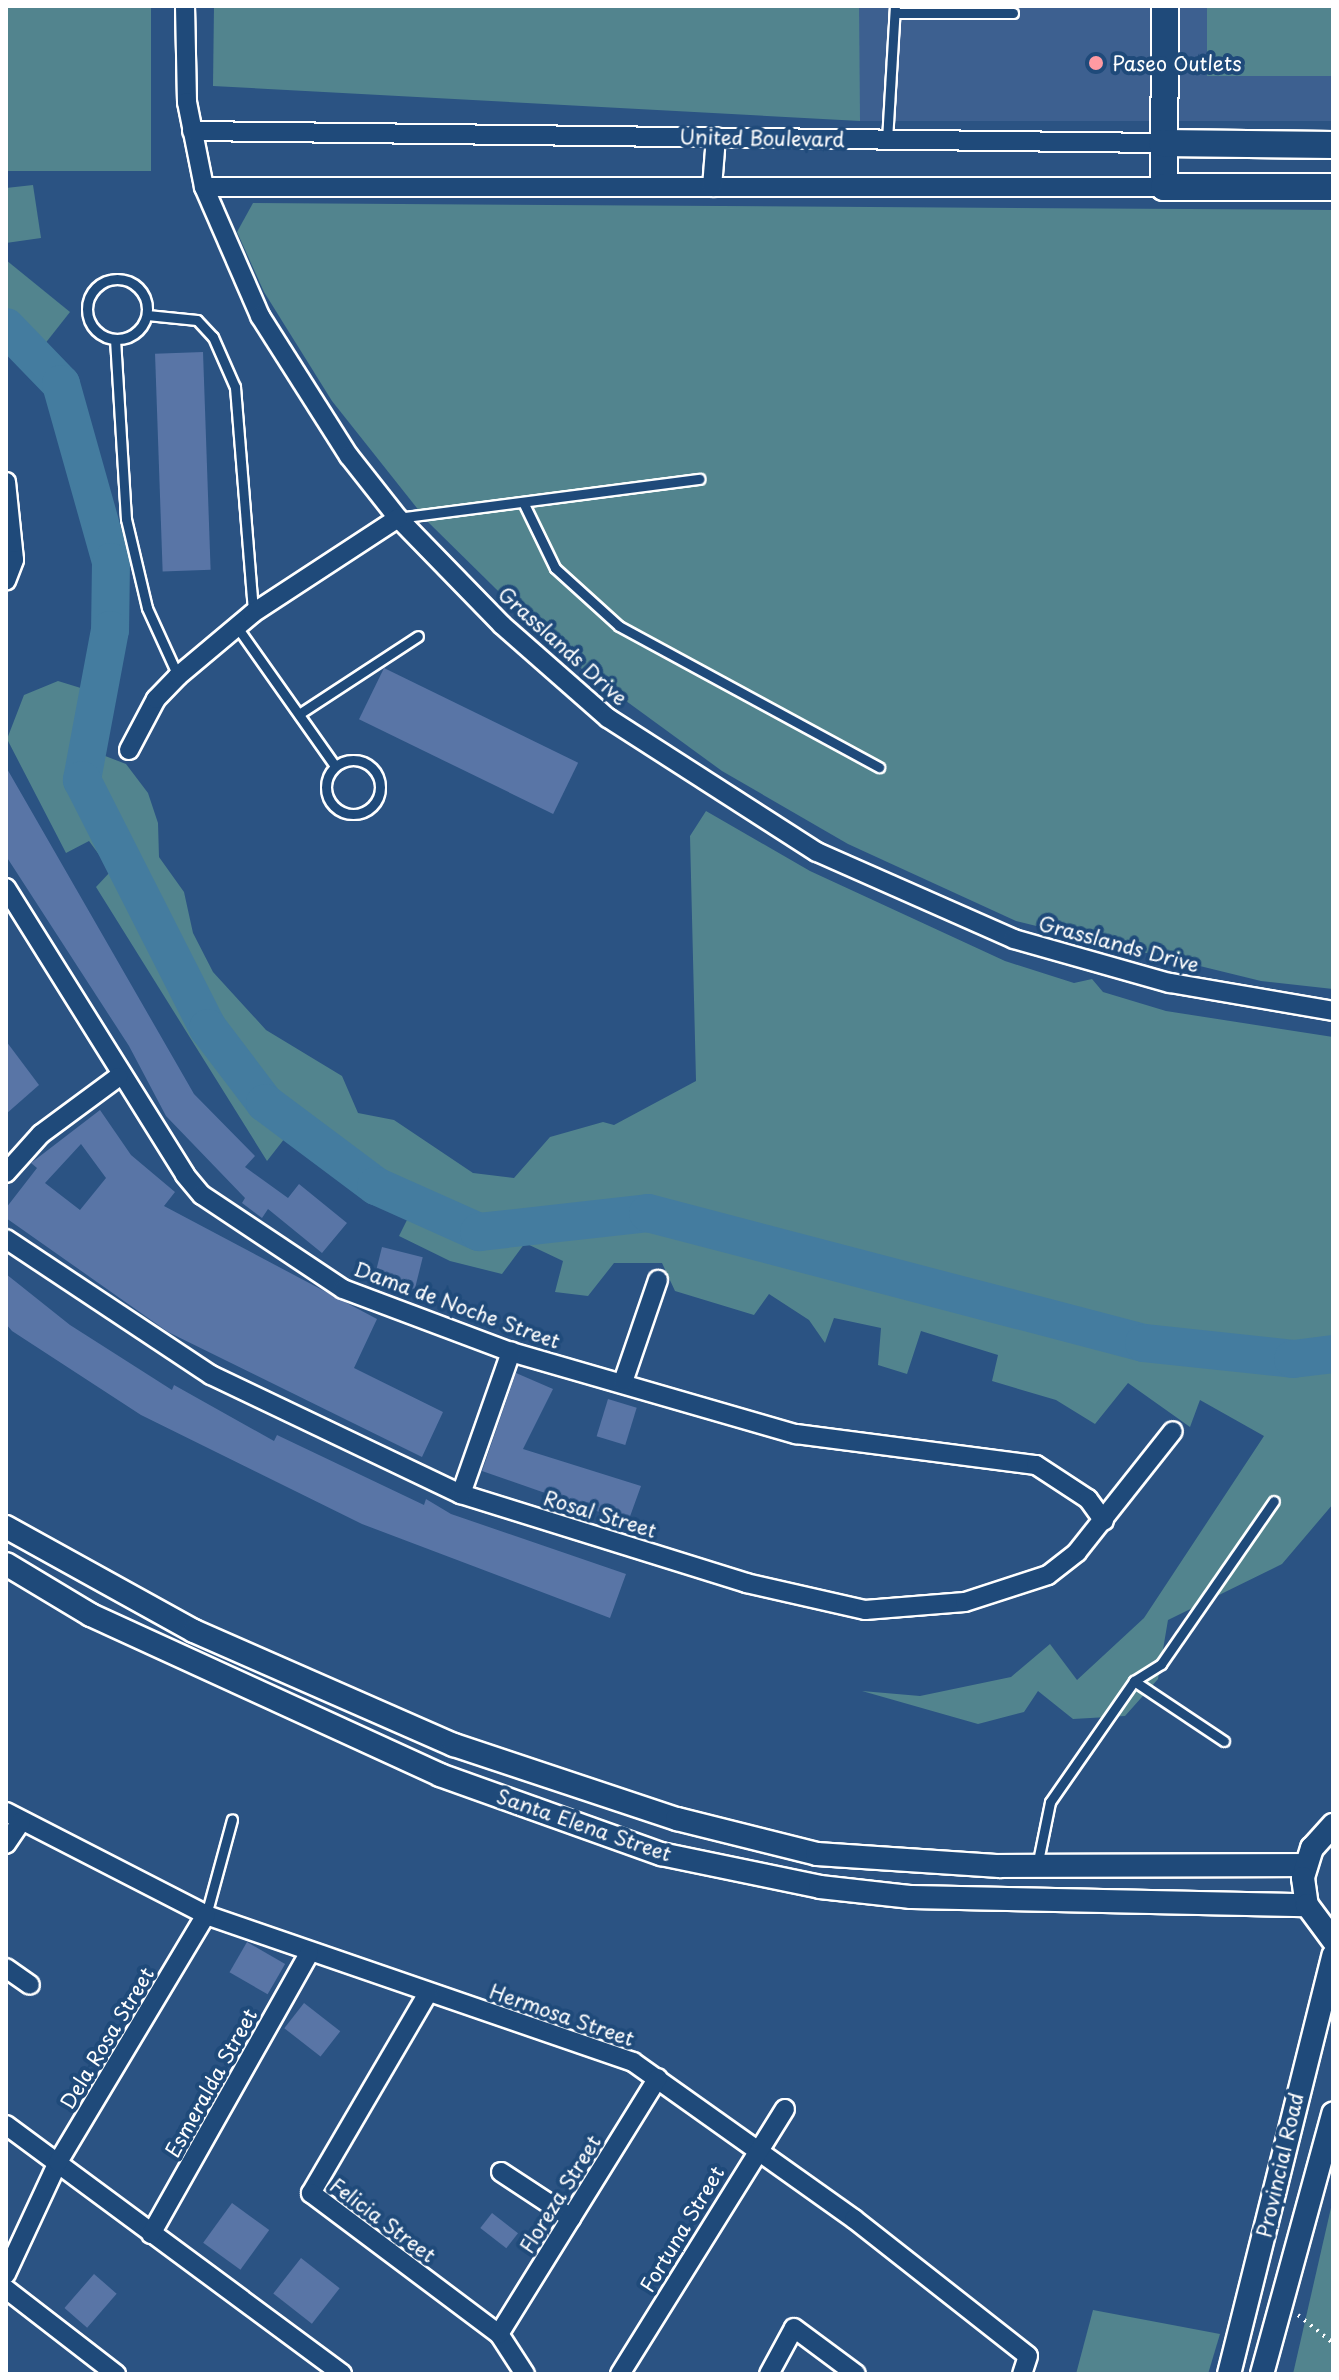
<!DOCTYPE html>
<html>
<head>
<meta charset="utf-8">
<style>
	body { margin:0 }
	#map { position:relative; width:1339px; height:2380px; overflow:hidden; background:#2b5383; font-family:"Playpen Sans",sans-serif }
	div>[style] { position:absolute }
	.built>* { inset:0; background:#3d6090; transform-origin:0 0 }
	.green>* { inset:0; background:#52848e; transform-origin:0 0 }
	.river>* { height:38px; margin:-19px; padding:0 19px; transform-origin:19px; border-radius:19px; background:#447c9f }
	.building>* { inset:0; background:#5975a6; transform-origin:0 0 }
	.path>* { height:4px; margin-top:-2px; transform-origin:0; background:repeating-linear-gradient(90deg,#fff 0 2px,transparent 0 8px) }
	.roads { filter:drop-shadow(2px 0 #fff) drop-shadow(-2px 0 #fff) drop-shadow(0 2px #fff) drop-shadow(0 -2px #fff) }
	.service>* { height:9px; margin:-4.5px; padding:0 4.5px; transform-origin:4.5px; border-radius:4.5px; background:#1f4a7a }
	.service>.ring { margin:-4.5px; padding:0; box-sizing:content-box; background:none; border:9px solid #1f4a7a; border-radius:50% }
	.minor>* { height:18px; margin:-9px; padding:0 9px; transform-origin:9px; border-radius:9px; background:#1f4a7a }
	.tertiary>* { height:22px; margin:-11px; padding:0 11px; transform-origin:11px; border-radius:11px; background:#1f4a7a }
	.secondary>* { height:26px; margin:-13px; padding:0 13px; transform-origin:13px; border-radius:13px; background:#1f4a7a }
	.dots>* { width:22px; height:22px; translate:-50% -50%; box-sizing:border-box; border:4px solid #1f4a7a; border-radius:50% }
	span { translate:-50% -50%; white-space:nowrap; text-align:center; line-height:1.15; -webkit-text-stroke:8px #1f4a7a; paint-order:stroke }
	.poi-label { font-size:20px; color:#fff }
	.left { translate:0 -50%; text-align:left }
	.street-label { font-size:20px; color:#fff }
	.frame { position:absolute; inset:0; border:8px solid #fff; pointer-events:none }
</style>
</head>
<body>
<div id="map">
	<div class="built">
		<i style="left:859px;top:6px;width:474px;height:115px"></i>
	</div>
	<div class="green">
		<i style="left:6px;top:6px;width:145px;height:165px"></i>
		<i style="clip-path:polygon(214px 6px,859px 6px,860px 121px,213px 86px)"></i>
		<i style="left:1207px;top:6px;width:126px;height:70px"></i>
		<i style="clip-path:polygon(33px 185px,41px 238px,6px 243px,6px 188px)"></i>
		<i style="clip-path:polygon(253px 203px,1333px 210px,1333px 989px,1261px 981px,1016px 921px,848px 844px,722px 771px,563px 655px,428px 522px,332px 401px,264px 292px,237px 232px)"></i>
		<i style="clip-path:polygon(6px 260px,70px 312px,44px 345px,6px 314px)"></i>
		<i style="clip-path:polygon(58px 681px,84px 689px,100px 754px,126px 764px,148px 793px,158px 823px,159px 857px,184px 892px,193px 933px,213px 972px,266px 1030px,342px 1076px,358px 1113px,394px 1120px,473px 1173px,514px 1178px,550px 1137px,603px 1122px,614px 1125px,696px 1081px,690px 836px,706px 811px,810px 871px,1005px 961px,1074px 983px,1092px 979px,1103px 992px,1166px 1011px,1333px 1037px,1333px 1504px,1282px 1564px,1168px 1620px,1158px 1679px,1125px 1716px,1073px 1719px,1038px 1691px,1024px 1712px,978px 1724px,862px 1691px,920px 1696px,1011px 1677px,1050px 1644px,1077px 1680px,1144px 1618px,1264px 1436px,1200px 1400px,1190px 1427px,1128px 1383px,1095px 1424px,1056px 1400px,992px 1381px,998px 1355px,921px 1331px,907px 1374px,878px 1365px,881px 1328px,834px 1318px,825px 1343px,809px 1320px,769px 1294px,754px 1315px,675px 1291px,662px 1263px,614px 1263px,588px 1296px,555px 1292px,563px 1261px,525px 1243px,502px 1274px,450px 1261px,399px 1236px,408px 1218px,285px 1138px,267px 1161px,96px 887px,111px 871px,89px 841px,66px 853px,7px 739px,24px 695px)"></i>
		<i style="clip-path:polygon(1333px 2199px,1333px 2374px,1293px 2374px)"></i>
		<i style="clip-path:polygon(1093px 2310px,1220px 2334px,1208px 2374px,1076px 2374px)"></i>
	</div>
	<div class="river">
		<i style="left:6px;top:327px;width:79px;rotate:46deg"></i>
		<i style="left:61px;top:384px;width:185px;rotate:74.3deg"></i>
		<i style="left:111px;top:562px;width:68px;rotate:90.8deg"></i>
		<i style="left:110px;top:630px;width:153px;rotate:100.6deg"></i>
		<i style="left:82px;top:780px;width:278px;rotate:63.1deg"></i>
		<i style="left:208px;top:1028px;width:94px;rotate:52.8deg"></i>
		<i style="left:265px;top:1103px;width:139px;rotate:36.8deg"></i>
		<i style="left:376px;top:1186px;width:113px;rotate:24.1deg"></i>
		<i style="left:479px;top:1232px;width:170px;rotate:-6.4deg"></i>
		<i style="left:648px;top:1213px;width:513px;rotate:14.69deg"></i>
		<i style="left:1144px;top:1343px;width:150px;rotate:6.1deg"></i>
		<i style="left:1293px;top:1359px;width:40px;rotate:-7.1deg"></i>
	</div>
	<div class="building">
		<i style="left:203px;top:352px;width:218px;height:48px;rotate:88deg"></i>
		<i style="left:384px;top:668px;width:216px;height:57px;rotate:26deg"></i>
		<i style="clip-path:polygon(6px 767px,194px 1094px,255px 1156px,245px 1167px,288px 1198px,299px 1184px,347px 1223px,322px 1253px,268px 1209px,262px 1218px,242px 1203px,245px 1198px,166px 1116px,129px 1046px,6px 856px)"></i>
		<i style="clip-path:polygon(6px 1041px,39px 1085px,6px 1114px)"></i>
		<i style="clip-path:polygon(evenodd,100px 1110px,131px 1155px,175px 1192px,164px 1206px,377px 1319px,354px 1368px,443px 1412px,422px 1457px,168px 1332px,6px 1218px,6px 1208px,37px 1168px,31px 1163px,100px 1110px,81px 1144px,106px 1178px,80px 1210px,45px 1183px,81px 1144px)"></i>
		<i style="left:382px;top:1247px;width:42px;height:33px;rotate:14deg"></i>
		<i style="clip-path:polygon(6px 1274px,70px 1325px,172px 1390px,174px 1385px,274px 1441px,277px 1435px,424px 1505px,426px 1499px,451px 1514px,626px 1574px,610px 1618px,362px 1524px,141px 1415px,12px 1331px,6px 1324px)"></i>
		<i style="clip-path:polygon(516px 1373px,553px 1389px,523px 1449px,641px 1486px,628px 1522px,482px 1471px)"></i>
		<i style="left:608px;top:1399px;width:30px;height:39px;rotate:17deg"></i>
		<i style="left:247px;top:1942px;width:44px;height:35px;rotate:30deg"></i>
		<i style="left:304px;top:2003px;width:46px;height:32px;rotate:38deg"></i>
		<i style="left:232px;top:2203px;width:46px;height:49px;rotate:36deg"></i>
		<i style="left:492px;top:2213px;width:33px;height:19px;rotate:38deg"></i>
		<i style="left:301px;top:2258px;width:49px;height:45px;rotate:38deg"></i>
		<i style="left:94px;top:2274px;width:30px;height:45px;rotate:41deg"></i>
	</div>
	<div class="path">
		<i style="left:1298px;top:2315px;width:45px;rotate:38.7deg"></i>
	</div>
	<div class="roads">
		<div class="service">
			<i style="left:895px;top:13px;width:118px"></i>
			<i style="left:887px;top:140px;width:134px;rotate:-86.6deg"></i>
			<i class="ring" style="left:87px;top:279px;width:51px;height:51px"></i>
			<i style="left:147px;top:315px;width:50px;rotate:5.7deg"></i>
			<i style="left:197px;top:320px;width:23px;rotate:47deg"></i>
			<i style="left:213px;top:337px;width:55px;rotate:66.3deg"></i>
			<i style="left:235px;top:387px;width:227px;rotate:85.4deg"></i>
			<i style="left:115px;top:339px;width:180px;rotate:86.5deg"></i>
			<i style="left:126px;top:519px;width:91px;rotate:76.7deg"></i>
			<i style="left:147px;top:608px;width:75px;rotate:65.5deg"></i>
			<i style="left:523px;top:502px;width:73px;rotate:64.1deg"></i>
			<i style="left:555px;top:568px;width:86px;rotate:42.2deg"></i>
			<i style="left:619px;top:626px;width:296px;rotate:28.5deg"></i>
			<i style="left:398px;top:518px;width:304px;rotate:-7.4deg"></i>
			<i style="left:237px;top:627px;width:170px;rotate:54.8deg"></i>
			<i style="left:299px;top:714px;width:142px;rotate:-33.2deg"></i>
			<i class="ring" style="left:326px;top:760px;width:45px;height:45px"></i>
			<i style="left:1134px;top:1681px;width:108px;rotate:33.7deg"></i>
			<i style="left:1037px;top:1866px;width:65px;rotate:-78.5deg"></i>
			<i style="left:1050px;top:1802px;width:147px;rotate:-55.2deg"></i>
			<i style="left:1134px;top:1681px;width:32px;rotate:-32deg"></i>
			<i style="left:1161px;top:1664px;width:198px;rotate:-55.3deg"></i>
			<i style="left:206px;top:1915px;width:99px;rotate:-74.8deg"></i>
		</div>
		<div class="minor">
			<i style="left:185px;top:6px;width:96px;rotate:88.8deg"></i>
			<i style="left:187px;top:102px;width:87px;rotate:78.7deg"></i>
			<i style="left:204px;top:187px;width:141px;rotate:66.5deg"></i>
			<i style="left:260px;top:316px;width:166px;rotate:57.6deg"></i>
			<i style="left:349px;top:456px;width:79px;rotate:51.7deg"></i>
			<i style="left:398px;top:518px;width:149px;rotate:45.8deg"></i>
			<i style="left:502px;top:625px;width:141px;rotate:41.3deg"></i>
			<i style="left:608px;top:718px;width:248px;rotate:32.7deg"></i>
			<i style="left:817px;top:852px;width:215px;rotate:23.8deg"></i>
			<i style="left:1014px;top:939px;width:162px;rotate:15.8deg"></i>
			<i style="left:1170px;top:983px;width:165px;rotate:9.7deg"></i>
			<i style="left:192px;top:131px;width:970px;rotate:0.71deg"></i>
			<i style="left:204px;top:187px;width:960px"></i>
			<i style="left:712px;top:187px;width:50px;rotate:-85.4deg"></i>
			<i style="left:6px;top:482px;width:78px;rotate:84.1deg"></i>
			<i style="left:14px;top:560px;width:22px;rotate:111deg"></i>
			<i style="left:129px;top:750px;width:58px;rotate:-62.1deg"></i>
			<i style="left:156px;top:699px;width:32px;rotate:-46deg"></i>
			<i style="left:178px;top:676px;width:98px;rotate:-40deg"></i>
			<i style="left:253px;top:613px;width:173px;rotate:-33.2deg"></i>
			<i style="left:6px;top:888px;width:338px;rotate:58deg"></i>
			<i style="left:185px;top:1175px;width:26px;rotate:50deg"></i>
			<i style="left:202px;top:1195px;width:169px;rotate:33.7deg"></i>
			<i style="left:343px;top:1289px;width:179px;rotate:20.6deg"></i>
			<i style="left:511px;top:1352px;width:297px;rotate:16.1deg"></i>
			<i style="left:796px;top:1434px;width:242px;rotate:7.4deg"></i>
			<i style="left:1036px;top:1465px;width:62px;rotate:33.2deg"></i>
			<i style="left:1088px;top:1499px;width:27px;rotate:54deg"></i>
			<i style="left:6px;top:1173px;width:52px;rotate:-48.1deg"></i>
			<i style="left:41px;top:1134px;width:96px;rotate:-36.5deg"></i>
			<i style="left:6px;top:1239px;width:246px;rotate:33.6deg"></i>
			<i style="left:211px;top:1375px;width:277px;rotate:25.5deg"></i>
			<i style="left:461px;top:1494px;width:299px;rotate:17.3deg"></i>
			<i style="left:746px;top:1583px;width:122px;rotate:12.8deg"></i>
			<i style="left:865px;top:1610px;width:100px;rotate:-4.6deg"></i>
			<i style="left:965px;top:1602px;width:87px;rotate:-18deg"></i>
			<i style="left:1048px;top:1575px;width:37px;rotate:-38deg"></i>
			<i style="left:1077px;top:1552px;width:154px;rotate:-51.6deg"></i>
			<i style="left:623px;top:1382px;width:108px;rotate:-71.1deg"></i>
			<i style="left:461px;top:1494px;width:151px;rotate:-70.6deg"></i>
			<i style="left:6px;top:1812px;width:225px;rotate:27.2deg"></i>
			<i style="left:206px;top:1915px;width:452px;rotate:19deg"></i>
			<i style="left:633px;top:2062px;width:271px;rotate:35.4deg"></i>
			<i style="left:854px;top:2219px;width:221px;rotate:38.2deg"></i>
			<i style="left:1028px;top:2356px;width:19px;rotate:108deg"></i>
			<i style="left:6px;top:1844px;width:27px;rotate:-56deg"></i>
			<i style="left:6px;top:1968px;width:29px;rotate:35deg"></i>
			<i style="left:428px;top:1993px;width:232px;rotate:120.3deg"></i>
			<i style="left:311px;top:2193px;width:235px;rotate:36.9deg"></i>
			<i style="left:499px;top:2334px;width:48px;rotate:57deg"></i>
			<i style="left:6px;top:2125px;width:418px;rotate:36.5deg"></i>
			<i style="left:501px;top:2172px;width:84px;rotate:33.3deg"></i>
			<i style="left:151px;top:2234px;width:322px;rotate:-60.6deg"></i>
			<i style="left:6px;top:2274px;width:123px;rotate:-65.1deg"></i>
			<i style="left:58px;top:2162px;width:288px;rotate:-59.1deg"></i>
			<i style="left:6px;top:2289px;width:139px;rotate:37.7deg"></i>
			<i style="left:499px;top:2334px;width:301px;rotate:-58.2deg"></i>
			<i style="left:620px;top:2374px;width:312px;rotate:-58.1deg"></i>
			<i style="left:769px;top:2374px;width:52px;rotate:-61.5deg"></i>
			<i style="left:794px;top:2328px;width:77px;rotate:36.6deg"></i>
		</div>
		<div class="tertiary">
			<i style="left:6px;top:1527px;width:215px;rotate:29deg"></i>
			<i style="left:194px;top:1631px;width:284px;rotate:23.7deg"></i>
			<i style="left:454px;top:1745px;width:235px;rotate:18.4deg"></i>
			<i style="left:677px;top:1819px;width:144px;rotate:14deg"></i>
			<i style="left:817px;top:1854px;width:183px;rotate:3.8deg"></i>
			<i style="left:1000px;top:1866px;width:305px;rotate:-0.2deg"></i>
			<i style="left:6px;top:1564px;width:99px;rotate:31deg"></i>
			<i style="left:91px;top:1615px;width:384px;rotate:24.6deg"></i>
			<i style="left:440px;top:1775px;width:235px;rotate:19.7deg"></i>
			<i style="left:661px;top:1854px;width:162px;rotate:11.7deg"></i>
			<i style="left:820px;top:1887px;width:92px;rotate:6.3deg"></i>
			<i style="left:911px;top:1897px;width:396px;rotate:1.2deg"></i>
			<i style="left:1333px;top:1825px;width:31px;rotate:132deg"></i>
			<i style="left:1312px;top:1848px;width:31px;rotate:107deg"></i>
			<i style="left:1303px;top:1878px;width:27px;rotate:82deg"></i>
			<i style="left:1307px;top:1905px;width:44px;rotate:53.4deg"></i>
			<i style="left:1229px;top:2374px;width:431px;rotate:-76deg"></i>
			<i style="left:1262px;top:2374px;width:270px;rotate:-74.7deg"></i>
		</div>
		<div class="secondary">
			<i style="left:1165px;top:6px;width:181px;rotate:90.3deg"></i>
			<i style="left:1164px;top:187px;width:169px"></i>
			<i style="left:1162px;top:143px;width:171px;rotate:0.7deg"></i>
		</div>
	</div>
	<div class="dots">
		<i style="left:1096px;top:63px;background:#ff9aa2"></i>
	</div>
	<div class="poi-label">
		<span class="left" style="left:1112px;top:63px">Paseo Outlets</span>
	</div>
	<div class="street-label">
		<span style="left:762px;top:138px;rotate:1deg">United Boulevard</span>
		<span style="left:563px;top:646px;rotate:42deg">Grasslands Drive</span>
		<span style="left:1119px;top:944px;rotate:15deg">Grasslands Drive</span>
		<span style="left:457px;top:1305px;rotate:20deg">Dama de Noche Street</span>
		<span style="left:600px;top:1514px;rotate:17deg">Rosal Street</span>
		<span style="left:584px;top:1825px;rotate:19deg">Santa Elena Street</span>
		<span style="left:562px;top:2015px;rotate:19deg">Hermosa Street</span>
		<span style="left:107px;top:2038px;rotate:-59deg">Dela Rosa Street</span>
		<span style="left:211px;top:2083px;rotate:-61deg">Esmeralda Street</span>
		<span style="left:1280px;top:2165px;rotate:-77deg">Provincial Road</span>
		<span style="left:560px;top:2194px;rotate:-58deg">Floreza Street</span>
		<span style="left:383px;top:2220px;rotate:37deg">Felicia Street</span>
		<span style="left:682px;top:2229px;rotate:-59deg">Fortuna Street</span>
	</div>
	<div class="frame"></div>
</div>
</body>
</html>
